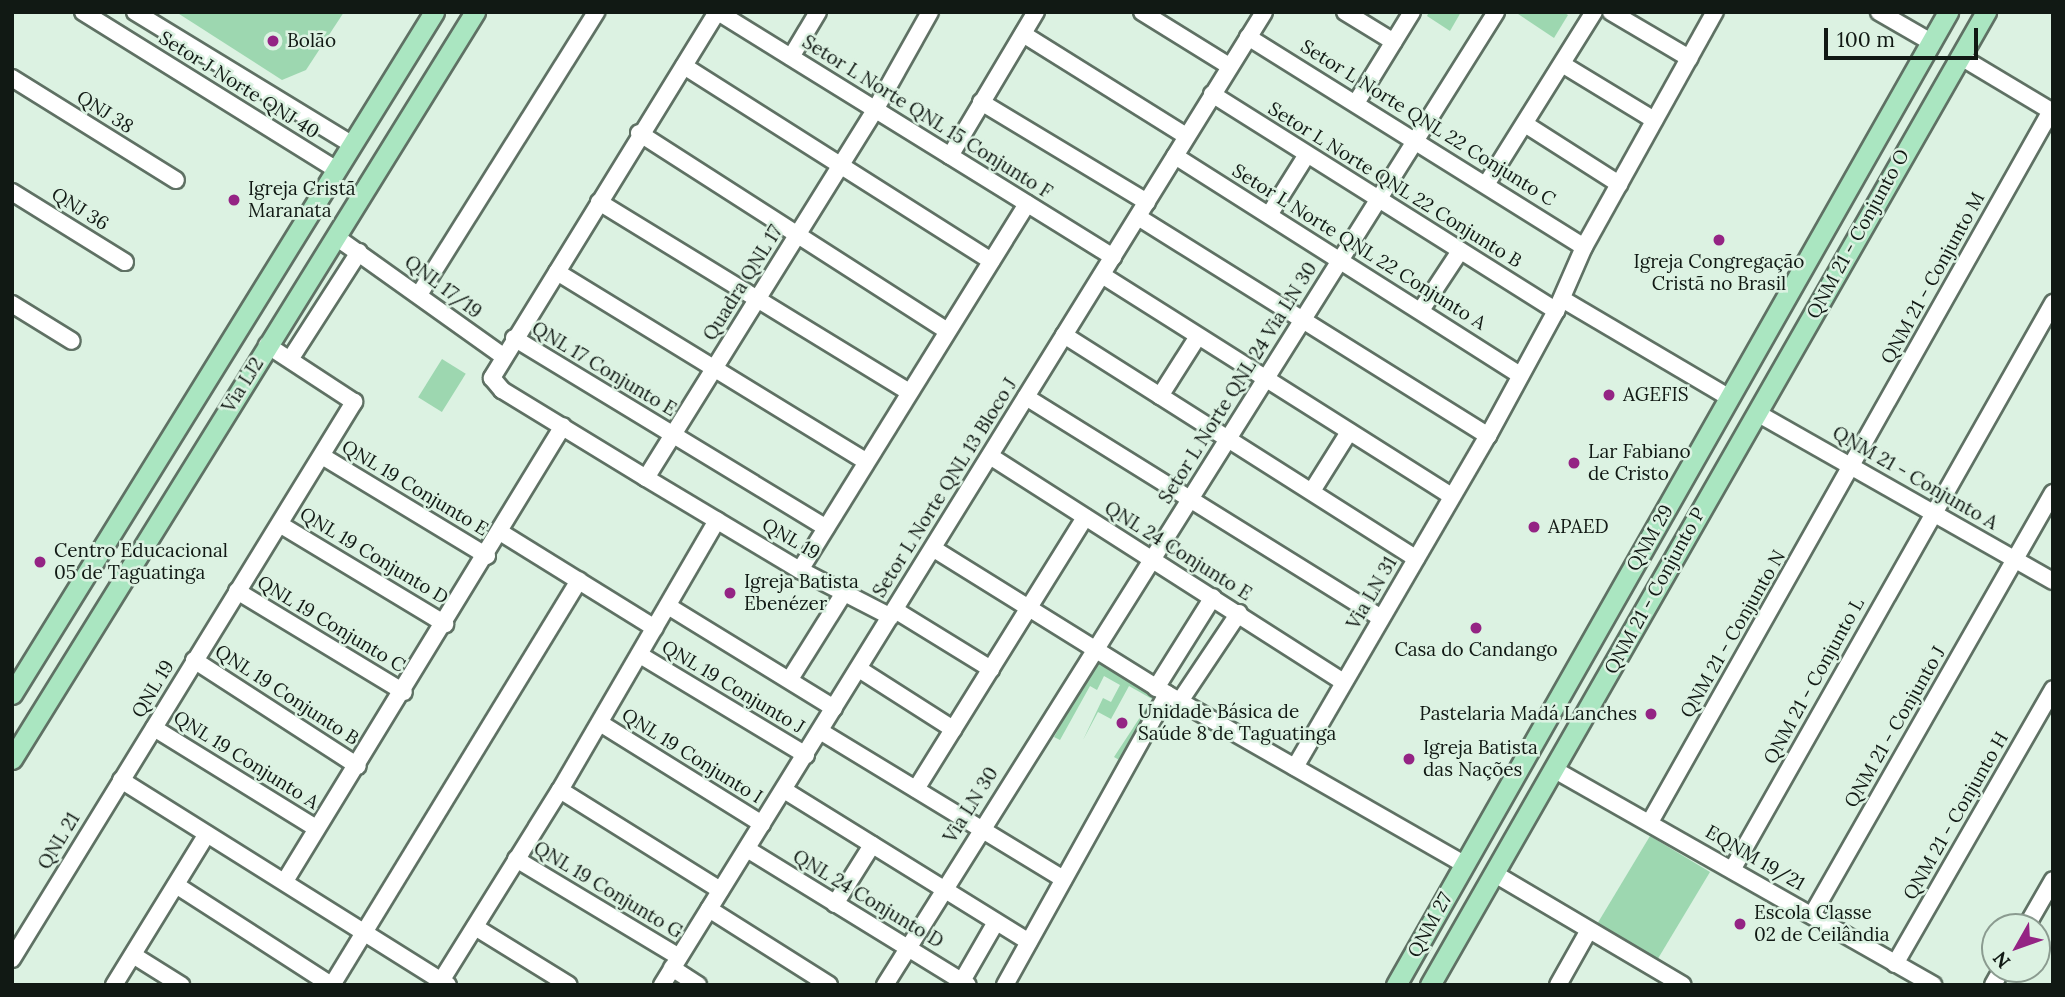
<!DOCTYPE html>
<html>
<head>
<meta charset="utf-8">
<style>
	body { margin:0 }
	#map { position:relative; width:2065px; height:997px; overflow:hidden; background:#dcf2e2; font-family:Lora,serif }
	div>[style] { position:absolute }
	.green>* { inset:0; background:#9dd7b0; transform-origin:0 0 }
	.roads { filter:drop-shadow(2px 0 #5f7164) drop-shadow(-2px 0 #5f7164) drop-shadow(0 2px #5f7164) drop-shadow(0 -2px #5f7164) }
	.minor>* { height:16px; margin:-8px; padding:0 8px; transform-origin:8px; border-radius:8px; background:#fff }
	.major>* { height:19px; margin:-9.5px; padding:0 9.5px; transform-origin:9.5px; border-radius:9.5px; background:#aae6c1 }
	.dots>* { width:19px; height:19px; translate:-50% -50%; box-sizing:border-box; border:4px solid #dcf2e2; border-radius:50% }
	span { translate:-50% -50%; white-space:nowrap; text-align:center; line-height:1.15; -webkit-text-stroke:5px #dcf2e2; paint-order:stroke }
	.poi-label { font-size:19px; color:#111914 }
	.left { translate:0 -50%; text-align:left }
	.right { translate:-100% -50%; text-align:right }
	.street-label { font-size:19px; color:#111914 }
	.frame { position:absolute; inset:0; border:14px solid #111914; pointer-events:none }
	.north { position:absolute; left:1981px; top:913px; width:70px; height:70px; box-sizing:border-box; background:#dcf2e2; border:2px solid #8b9b90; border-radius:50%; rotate:230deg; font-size:19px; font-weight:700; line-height:28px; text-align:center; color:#111914 }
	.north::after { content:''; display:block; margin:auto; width:24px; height:32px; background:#942484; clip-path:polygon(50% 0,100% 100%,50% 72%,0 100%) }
	.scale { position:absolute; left:1824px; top:28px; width:154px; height:32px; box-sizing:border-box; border:4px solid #111914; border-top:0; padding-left:9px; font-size:21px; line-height:24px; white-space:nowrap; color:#111914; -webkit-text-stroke:5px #dcf2e2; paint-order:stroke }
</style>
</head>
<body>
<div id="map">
	<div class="green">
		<i style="clip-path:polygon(176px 12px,344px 12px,306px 70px,282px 80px)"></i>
		<i style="clip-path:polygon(1429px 12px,1461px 12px,1450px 31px,1427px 16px)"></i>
		<i style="clip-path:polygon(1515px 12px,1563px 12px,1568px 15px,1554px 38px)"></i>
		<i style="left:442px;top:359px;width:28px;height:45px;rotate:32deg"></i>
		<i style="clip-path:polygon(1096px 660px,1163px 697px,1121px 761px,1114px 757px,1152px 699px,1129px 686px,1111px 719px,1098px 712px,1083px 740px,1103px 698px,1111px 702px,1120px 685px,1104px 676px,1097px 690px,1090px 686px,1060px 740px,1054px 737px)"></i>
		<i style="left:1650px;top:836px;width:70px;height:105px;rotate:31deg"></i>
	</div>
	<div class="roads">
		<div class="minor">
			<i style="left:83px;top:12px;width:299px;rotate:31.9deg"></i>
			<i style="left:135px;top:12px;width:255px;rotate:31.4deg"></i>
			<i style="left:717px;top:12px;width:430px;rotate:121.6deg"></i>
			<i style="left:492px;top:378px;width:16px;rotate:50deg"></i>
			<i style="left:502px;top:390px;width:169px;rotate:31.4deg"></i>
			<i style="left:646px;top:478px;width:179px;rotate:30.9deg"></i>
			<i style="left:800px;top:570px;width:102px;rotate:27.3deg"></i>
			<i style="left:718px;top:12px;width:465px;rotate:31.8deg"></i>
			<i style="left:1142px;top:12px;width:102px;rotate:31.8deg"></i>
			<i style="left:1345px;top:12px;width:57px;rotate:31.5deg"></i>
			<i style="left:1611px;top:12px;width:91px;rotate:30.5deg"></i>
			<i style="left:1879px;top:12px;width:60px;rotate:30deg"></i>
			<i style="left:1023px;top:34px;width:192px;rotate:32deg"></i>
			<i style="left:1248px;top:37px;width:396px;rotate:32deg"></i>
			<i style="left:791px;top:57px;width:52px;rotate:-59deg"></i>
			<i style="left:1961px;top:57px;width:107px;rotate:30.9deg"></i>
			<i style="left:1562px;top:64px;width:108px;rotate:31.3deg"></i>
			<i style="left:684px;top:66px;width:364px;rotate:32.4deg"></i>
			<i style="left:12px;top:78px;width:193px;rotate:31.9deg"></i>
			<i style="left:1212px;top:94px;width:407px;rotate:32.2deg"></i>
			<i style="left:981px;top:102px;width:194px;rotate:31.1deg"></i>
			<i style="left:1356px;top:103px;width:107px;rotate:-58.4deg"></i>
			<i style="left:1525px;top:124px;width:112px;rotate:32.6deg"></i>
			<i style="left:639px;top:133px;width:366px;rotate:32.7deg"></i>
			<i style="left:950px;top:156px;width:168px;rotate:-59.2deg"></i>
			<i style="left:1175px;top:156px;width:409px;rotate:32.4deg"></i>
			<i style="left:1487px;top:183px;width:202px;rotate:-58deg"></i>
			<i style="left:12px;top:192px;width:133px;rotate:31.8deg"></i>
			<i style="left:599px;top:202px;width:364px;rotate:31.5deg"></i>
			<i style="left:1269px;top:215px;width:70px;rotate:-57.9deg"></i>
			<i style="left:1138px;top:217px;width:413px;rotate:32deg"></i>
			<i style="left:336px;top:237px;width:205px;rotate:35.5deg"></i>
			<i style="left:557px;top:272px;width:362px;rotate:31.5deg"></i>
			<i style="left:1102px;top:275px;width:413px;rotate:32.3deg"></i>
			<i style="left:420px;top:293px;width:332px;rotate:-57.9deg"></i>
			<i style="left:1562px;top:299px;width:195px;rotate:30.5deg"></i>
			<i style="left:12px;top:304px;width:70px;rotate:31.7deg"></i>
			<i style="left:1421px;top:310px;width:71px;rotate:-56.5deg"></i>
			<i style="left:1064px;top:335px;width:417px;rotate:32.4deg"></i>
			<i style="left:514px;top:338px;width:365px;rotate:31.3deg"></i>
			<i style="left:291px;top:358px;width:126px;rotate:-57.3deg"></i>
			<i style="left:1160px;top:396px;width:69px;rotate:-57.5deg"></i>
			<i style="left:1026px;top:397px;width:418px;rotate:31.9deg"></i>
			<i style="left:1757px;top:413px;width:340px;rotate:29.6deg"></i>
			<i style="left:322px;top:456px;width:193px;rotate:31.2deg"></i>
			<i style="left:990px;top:456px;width:420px;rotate:32.6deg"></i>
			<i style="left:646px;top:478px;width:433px;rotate:-58.1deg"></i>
			<i style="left:875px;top:110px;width:112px;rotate:-60.7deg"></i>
			<i style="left:1312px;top:491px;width:70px;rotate:-57.9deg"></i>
			<i style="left:281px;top:525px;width:192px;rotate:31.1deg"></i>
			<i style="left:500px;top:532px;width:182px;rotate:31.8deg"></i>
			<i style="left:934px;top:549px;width:274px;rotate:31.9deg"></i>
			<i style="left:1167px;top:694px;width:342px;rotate:29.8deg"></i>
			<i style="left:800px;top:570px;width:431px;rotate:-58.2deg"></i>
			<i style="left:237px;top:591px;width:195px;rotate:31.2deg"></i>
			<i style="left:668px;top:606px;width:195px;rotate:31.6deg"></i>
			<i style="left:895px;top:610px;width:113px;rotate:31.6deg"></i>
			<i style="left:640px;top:655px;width:194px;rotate:31.1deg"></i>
			<i style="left:194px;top:660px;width:195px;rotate:32.9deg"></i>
			<i style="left:859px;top:669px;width:112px;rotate:32.6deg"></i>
			<i style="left:790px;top:679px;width:102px;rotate:-57.9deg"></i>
			<i style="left:1156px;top:688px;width:107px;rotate:-57.9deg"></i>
			<i style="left:1180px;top:701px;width:106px;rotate:-56.2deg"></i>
			<i style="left:600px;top:723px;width:191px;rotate:31.9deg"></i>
			<i style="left:154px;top:728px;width:190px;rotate:31.7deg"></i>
			<i style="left:820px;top:731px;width:285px;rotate:31.3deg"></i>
			<i style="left:1295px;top:767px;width:383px;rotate:-59.8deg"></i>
			<i style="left:1488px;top:436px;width:142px;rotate:-61.5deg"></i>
			<i style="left:1556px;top:311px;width:70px;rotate:-66.4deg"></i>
			<i style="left:1584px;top:247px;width:269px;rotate:-60.9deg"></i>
			<i style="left:1555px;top:770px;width:435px;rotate:29.6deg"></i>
			<i style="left:121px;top:780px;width:386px;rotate:32.1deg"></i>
			<i style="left:916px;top:789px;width:320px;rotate:-58.1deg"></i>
			<i style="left:560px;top:790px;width:189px;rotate:32deg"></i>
			<i style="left:784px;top:790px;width:288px;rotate:31.8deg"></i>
			<i style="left:1650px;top:822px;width:816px;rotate:-60.58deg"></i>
			<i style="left:747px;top:849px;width:259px;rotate:31.6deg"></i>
			<i style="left:516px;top:859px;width:190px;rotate:31deg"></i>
			<i style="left:1732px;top:870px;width:652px;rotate:-60.48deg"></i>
			<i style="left:1495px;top:874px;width:218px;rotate:30.6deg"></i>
			<i style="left:285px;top:881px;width:533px;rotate:-58.58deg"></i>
			<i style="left:176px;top:885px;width:184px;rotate:32.8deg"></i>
			<i style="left:835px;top:904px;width:70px;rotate:-57.9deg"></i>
			<i style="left:709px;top:909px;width:142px;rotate:32.3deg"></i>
			<i style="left:1812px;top:915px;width:486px;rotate:-60.3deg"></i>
			<i style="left:475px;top:927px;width:110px;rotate:31.7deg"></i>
			<i style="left:2026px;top:927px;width:54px;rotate:-60.1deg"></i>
			<i style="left:133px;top:955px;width:57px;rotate:32deg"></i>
			<i style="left:12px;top:959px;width:654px;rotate:-58.45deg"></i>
			<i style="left:354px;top:402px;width:104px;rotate:-146.8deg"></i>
			<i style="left:1895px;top:964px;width:317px;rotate:-60.1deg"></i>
			<i style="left:672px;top:968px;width:31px;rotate:33deg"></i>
			<i style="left:441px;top:981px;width:225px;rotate:-58.1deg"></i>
			<i style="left:560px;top:790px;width:312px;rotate:-59.8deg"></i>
			<i style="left:962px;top:981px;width:68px;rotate:-60deg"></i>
			<i style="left:114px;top:985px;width:177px;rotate:-58.4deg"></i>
			<i style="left:332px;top:985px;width:474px;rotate:-58.6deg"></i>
			<i style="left:662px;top:985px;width:1144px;rotate:-58.25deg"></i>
			<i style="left:885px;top:985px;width:1149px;rotate:-57.87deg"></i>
			<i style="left:1005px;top:985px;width:333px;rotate:-60.9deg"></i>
			<i style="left:1558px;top:985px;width:63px;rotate:-60.6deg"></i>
			<i style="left:1993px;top:985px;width:18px;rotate:-61deg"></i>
		</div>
		<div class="major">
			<i style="left:12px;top:694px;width:802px;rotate:-58.25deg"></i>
			<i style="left:12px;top:759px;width:879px;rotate:-58.21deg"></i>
			<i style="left:1396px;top:985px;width:1119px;rotate:-60.43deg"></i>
			<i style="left:1430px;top:985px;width:1121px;rotate:-60.26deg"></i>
		</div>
	</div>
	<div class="dots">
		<i style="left:273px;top:41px;background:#942484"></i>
		<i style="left:234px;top:200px;background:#942484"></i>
		<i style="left:1719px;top:240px;background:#942484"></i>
		<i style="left:1609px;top:395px;background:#942484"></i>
		<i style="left:1574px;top:463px;background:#942484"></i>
		<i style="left:1534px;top:527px;background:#942484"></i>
		<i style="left:40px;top:562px;background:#942484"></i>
		<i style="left:730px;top:593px;background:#942484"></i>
		<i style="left:1476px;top:628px;background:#942484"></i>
		<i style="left:1651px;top:714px;background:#942484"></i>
		<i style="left:1122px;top:723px;background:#942484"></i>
		<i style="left:1409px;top:759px;background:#942484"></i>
		<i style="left:1740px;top:924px;background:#942484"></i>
	</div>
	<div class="poi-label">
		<span class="left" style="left:287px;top:41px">Bolão</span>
		<span class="left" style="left:248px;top:200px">Igreja Cristã<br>Maranata</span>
		<span style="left:1719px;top:273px">Igreja Congregação<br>Cristã no Brasil</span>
		<span class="left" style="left:1623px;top:395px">AGEFIS</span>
		<span class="left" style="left:1588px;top:463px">Lar Fabiano<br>de Cristo</span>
		<span class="left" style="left:1548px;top:527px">APAED</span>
		<span class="left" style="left:54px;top:562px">Centro Educacional<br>05 de Taguatinga</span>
		<span class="left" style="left:744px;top:593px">Igreja Batista<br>Ebenézer</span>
		<span style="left:1476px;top:650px">Casa do Candango</span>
		<span class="left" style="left:1138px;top:723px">Unidade Básica de<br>Saúde 8 de Taguatinga</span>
		<span class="right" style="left:1637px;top:714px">Pastelaria Madá Lanches</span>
		<span class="left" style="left:1423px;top:759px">Igreja Batista<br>das Nações</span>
		<span class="left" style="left:1754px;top:924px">Escola Classe<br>02 de Ceilândia</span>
	</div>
	<div class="street-label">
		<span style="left:239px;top:85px;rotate:32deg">Setor J Norte QNJ 40</span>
		<span style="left:105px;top:112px;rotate:32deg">QNJ 38</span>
		<span style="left:927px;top:117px;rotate:32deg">Setor L Norte QNL 15 Conjunto F</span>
		<span style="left:1428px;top:123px;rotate:32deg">Setor L Norte QNL 22 Conjunto C</span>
		<span style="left:1395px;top:185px;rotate:32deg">Setor L Norte QNL 22 Conjunto B</span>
		<span style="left:80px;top:209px;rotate:32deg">QNJ 36</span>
		<span style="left:1858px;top:234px;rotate:-61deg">QNM 21 - Conjunto O</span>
		<span style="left:1359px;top:247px;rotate:32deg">Setor L Norte QNL 22 Conjunto A</span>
		<span style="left:1933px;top:278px;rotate:-61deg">QNM 21 - Conjunto M</span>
		<span style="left:743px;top:283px;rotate:-58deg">Quadra QNL 17</span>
		<span style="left:443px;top:287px;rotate:37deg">QNL 17/19</span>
		<span style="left:604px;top:369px;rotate:31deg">QNL 17 Conjunto E</span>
		<span style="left:1238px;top:383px;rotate:-58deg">Setor L Norte QNL 24 Via LN 30</span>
		<span style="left:243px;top:385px;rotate:-58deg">Via LJ2</span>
		<span style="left:1915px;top:478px;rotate:30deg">QNM 21 - Conjunto A</span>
		<span style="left:415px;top:488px;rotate:31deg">QNL 19 Conjunto E</span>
		<span style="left:945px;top:488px;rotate:-58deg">Setor L Norte QNL 13 Bloco J</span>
		<span style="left:1650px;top:538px;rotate:-60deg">QNM 29</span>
		<span style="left:791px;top:539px;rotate:30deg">QNL 19</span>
		<span style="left:1178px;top:551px;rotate:32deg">QNL 24 Conjunto E</span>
		<span style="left:374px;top:556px;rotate:31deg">QNL 19 Conjunto D</span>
		<span style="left:1655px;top:591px;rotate:-61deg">QNM 21 - Conjunto P</span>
		<span style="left:1372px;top:593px;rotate:-60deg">Via LN 31</span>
		<span style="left:331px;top:624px;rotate:31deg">QNL 19 Conjunto C</span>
		<span style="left:1733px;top:634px;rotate:-60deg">QNM 21 - Conjunto N</span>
		<span style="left:1814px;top:681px;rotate:-61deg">QNM 21 - Conjunto L</span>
		<span style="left:733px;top:687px;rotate:31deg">QNL 19 Conjunto J</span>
		<span style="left:153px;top:689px;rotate:-59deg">QNL 19</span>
		<span style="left:287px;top:695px;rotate:33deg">QNL 19 Conjunto B</span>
		<span style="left:1895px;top:727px;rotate:-60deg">QNM 21 - Conjunto J</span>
		<span style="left:692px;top:756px;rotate:32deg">QNL 19 Conjunto I</span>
		<span style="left:246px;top:760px;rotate:32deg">QNL 19 Conjunto A</span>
		<span style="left:971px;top:805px;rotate:-58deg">Via LN 30</span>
		<span style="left:1956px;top:816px;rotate:-60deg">QNM 21 - Conjunto H</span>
		<span style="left:59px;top:841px;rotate:-59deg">QNL 21</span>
		<span style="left:1755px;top:858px;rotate:30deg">EQNM 19/21</span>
		<span style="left:608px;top:890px;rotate:31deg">QNL 19 Conjunto G</span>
		<span style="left:868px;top:899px;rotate:31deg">QNL 24 Conjunto D</span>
		<span style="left:1430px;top:925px;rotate:-61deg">QNM 27</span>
	</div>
	<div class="frame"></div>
	<div class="north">N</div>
	<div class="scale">100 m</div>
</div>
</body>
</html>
